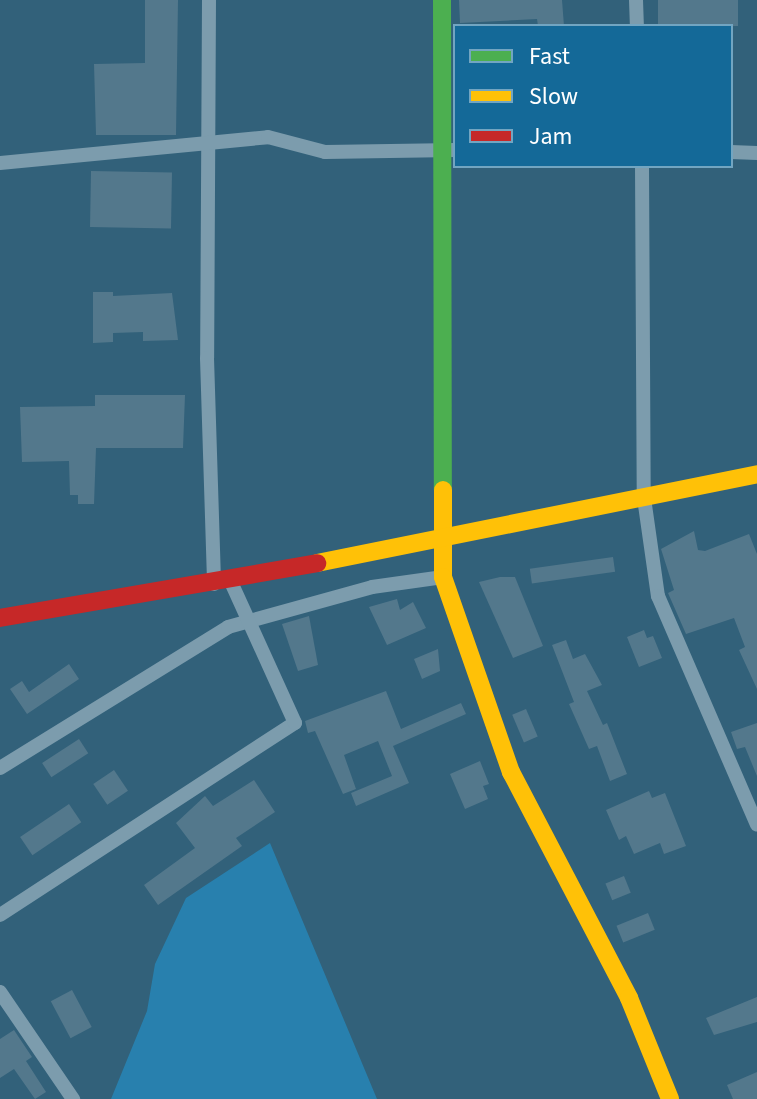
<!DOCTYPE html>
<html>
<head>
<meta charset="utf-8">
<style>
	body { margin:0 }
	#map { position:relative; width:757px; height:1099px; overflow:hidden; background:#32617a; font-family:"Source Sans 3",sans-serif }
	div>[style] { position:absolute }
	.green>* { inset:0; background:#2880ae }
	.building>* { inset:0; background:#53788c; transform-origin:0 0 }
	.street>* { height:14px; margin:-7px; padding:0 7px; transform-origin:7px; border-radius:7px; background:#7c9cad }
	.fast>* { height:18px; margin:-9px; padding:0 9px; transform-origin:9px; border-radius:9px; background:#4caf50 }
	.slow>* { height:18px; margin:-9px; padding:0 9px; transform-origin:9px; border-radius:9px; background:#ffc107 }
	.jam>* { height:18px; margin:-9px; padding:0 9px; transform-origin:9px; border-radius:9px; background:#c62828 }
	span { translate:-50% -50%; white-space:nowrap; text-align:center; line-height:1.15; -webkit-text-stroke:6px #146998; paint-order:stroke }
	.legend { position:absolute; left:453px; top:24px; width:280px; height:144px; box-sizing:border-box; background:#146998; border:2px solid #72a5c1; margin:0; padding:10px 14px; list-style:none; font-size:24px; color:#fff }
	.legend li { display:flex; align-items:center; gap:16px; height:40px }
	.legend b { width:40px; border:2px solid #72a5c1 }
</style>
</head>
<body>
<div id="map">
	<div class="green">
		<i style="clip-path:polygon(270px 843px,377px 1099px,111px 1099px,147px 1011px,155px 964px,186px 898px)"></i>
	</div>
	<div class="building">
		<i style="clip-path:polygon(145px 0,178px 0,176px 135px,96px 135px,94px 64px,145px 63px)"></i>
		<i style="clip-path:polygon(459px 0,562px 0,564px 26px,538px 26px,537px 19px,460px 23px)"></i>
		<i style="left:658px;top:0;width:80px;height:26px"></i>
		<i style="left:91px;top:171px;width:81px;height:56px;rotate:1deg"></i>
		<i style="clip-path:polygon(93px 292px,113px 292px,113px 296px,172px 293px,178px 340px,143px 341px,143px 332px,113px 333px,113px 342px,93px 343px)"></i>
		<i style="clip-path:polygon(95px 395px,185px 395px,183px 448px,96px 448px,94px 504px,78px 504px,78px 495px,70px 495px,69px 461px,22px 462px,20px 407px,95px 406px)"></i>
		<i style="clip-path:polygon(694px 531px,698px 550px,705px 551px,749px 534px,757px 554px,757px 689px,739px 650px,745px 647px,734px 618px,686px 634px,668px 593px,674px 590px,661px 549px)"></i>
		<i style="left:613px;top:557px;width:15px;height:84px;rotate:82deg"></i>
		<i style="clip-path:polygon(500px 577px,515px 577px,543px 646px,513px 658px,479px 582px)"></i>
		<i style="clip-path:polygon(397px 599px,400px 610px,413px 602px,426px 628px,387px 645px,369px 607px)"></i>
		<i style="clip-path:polygon(309px 616px,318px 665px,298px 671px,282px 624px)"></i>
		<i style="clip-path:polygon(644px 630px,647px 638px,653px 636px,662px 658px,639px 667px,627px 637px)"></i>
		<i style="clip-path:polygon(566px 640px,573px 659px,585px 654px,602px 685px,587px 691px,603px 725px,607px 723px,627px 774px,610px 781px,597px 746px,589px 749px,569px 704px,574px 702px,552px 645px)"></i>
		<i style="clip-path:polygon(438px 649px,440px 671px,422px 679px,414px 659px)"></i>
		<i style="clip-path:polygon(69px 664px,79px 679px,27px 714px,10px 689px,22px 681px,29px 692px)"></i>
		<i style="clip-path:polygon(386px 691px,401px 729px,461px 703px,466px 714px,393px 746px,409px 783px,356px 806px,351px 793px,392px 776px,378px 741px,344px 755px,356px 789px,343px 794px,315px 731px,308px 733px,305px 721px)"></i>
		<i style="left:526px;top:709px;width:30px;height:15px;rotate:67deg"></i>
		<i style="clip-path:polygon(757px 723px,757px 776px,745px 747px,737px 749px,731px 732px)"></i>
		<i style="left:79px;top:739px;width:17px;height:44px;rotate:57deg"></i>
		<i style="clip-path:polygon(480px 761px,489px 784px,483px 786px,488px 799px,465px 809px,450px 774px)"></i>
		<i style="left:114px;top:770px;width:25px;height:25px;rotate:56deg"></i>
		<i style="clip-path:polygon(254px 780px,275px 812px,236px 838px,242px 846px,158px 905px,144px 885px,195px 848px,176px 823px,205px 796px,213px 806px)"></i>
		<i style="clip-path:polygon(649px 791px,652px 798px,665px 793px,686px 846px,664px 854px,660px 843px,634px 854px,626px 836px,619px 840px,606px 810px)"></i>
		<i style="left:69px;top:804px;width:22px;height:59px;rotate:56deg"></i>
		<i style="left:624px;top:876px;width:18px;height:20px;rotate:68deg"></i>
		<i style="left:648px;top:913px;width:18px;height:34px;rotate:68deg"></i>
		<i style="left:72px;top:990px;width:42px;height:24px;rotate:62deg"></i>
		<i style="clip-path:polygon(757px 997px,757px 1022px,714px 1035px,706px 1018px)"></i>
		<i style="clip-path:polygon(14px 1030px,32px 1057px,26px 1061px,46px 1092px,35px 1099px,14px 1069px,0 1078px,0 1039px)"></i>
		<i style="clip-path:polygon(757px 1072px,757px 1099px,733px 1099px,727px 1085px)"></i>
	</div>
	<div class="street">
		<i style="left:209px;top:0;width:358px;rotate:90.3deg"></i>
		<i style="left:207px;top:358px;width:226px;rotate:88.2deg"></i>
		<i style="left:636px;top:0;width:26px;rotate:88deg"></i>
		<i style="left:731px;top:152px;width:26px;rotate:2deg"></i>
		<i style="left:0;top:163px;width:269px;rotate:-5.5deg"></i>
		<i style="left:268px;top:137px;width:59px;rotate:14.7deg"></i>
		<i style="left:325px;top:152px;width:130px;rotate:-0.9deg"></i>
		<i style="left:642px;top:166px;width:332px;rotate:89.7deg"></i>
		<i style="left:644px;top:498px;width:99px;rotate:81.9deg"></i>
		<i style="left:658px;top:596px;width:249px;rotate:66.6deg"></i>
		<i style="left:0;top:768px;width:268px;rotate:-31.7deg"></i>
		<i style="left:228px;top:627px;width:149px;rotate:-15.5deg"></i>
		<i style="left:372px;top:587px;width:72px;rotate:-8deg"></i>
		<i style="left:0;top:915px;width:352px;rotate:-33.1deg"></i>
		<i style="left:295px;top:723px;width:157px;rotate:-114.4deg"></i>
		<i style="left:0;top:992px;width:130px;rotate:55.7deg"></i>
	</div>
	<div class="fast">
		<i style="left:442px;top:0;width:490px;rotate:89.9deg"></i>
	</div>
	<div class="slow">
		<i style="left:443px;top:490px;width:87px;rotate:90deg"></i>
		<i style="left:443px;top:577px;width:207px;rotate:70.8deg"></i>
		<i style="left:511px;top:772px;width:255px;rotate:62.4deg"></i>
		<i style="left:629px;top:998px;width:109px;rotate:67.9deg"></i>
		<i style="left:317px;top:563px;width:449px;rotate:-11.4deg"></i>
	</div>
	<div class="jam">
		<i style="left:0;top:618px;width:322px;rotate:-9.8deg"></i>
	</div>
	<ul class="legend">
	<li><b style="height:10px;background:#4caf50"></b>Fast</li>
	<li><b style="height:10px;background:#ffc107"></b>Slow</li>
	<li><b style="height:10px;background:#c62828"></b>Jam</li>
	</ul>
</div>
</body>
</html>
